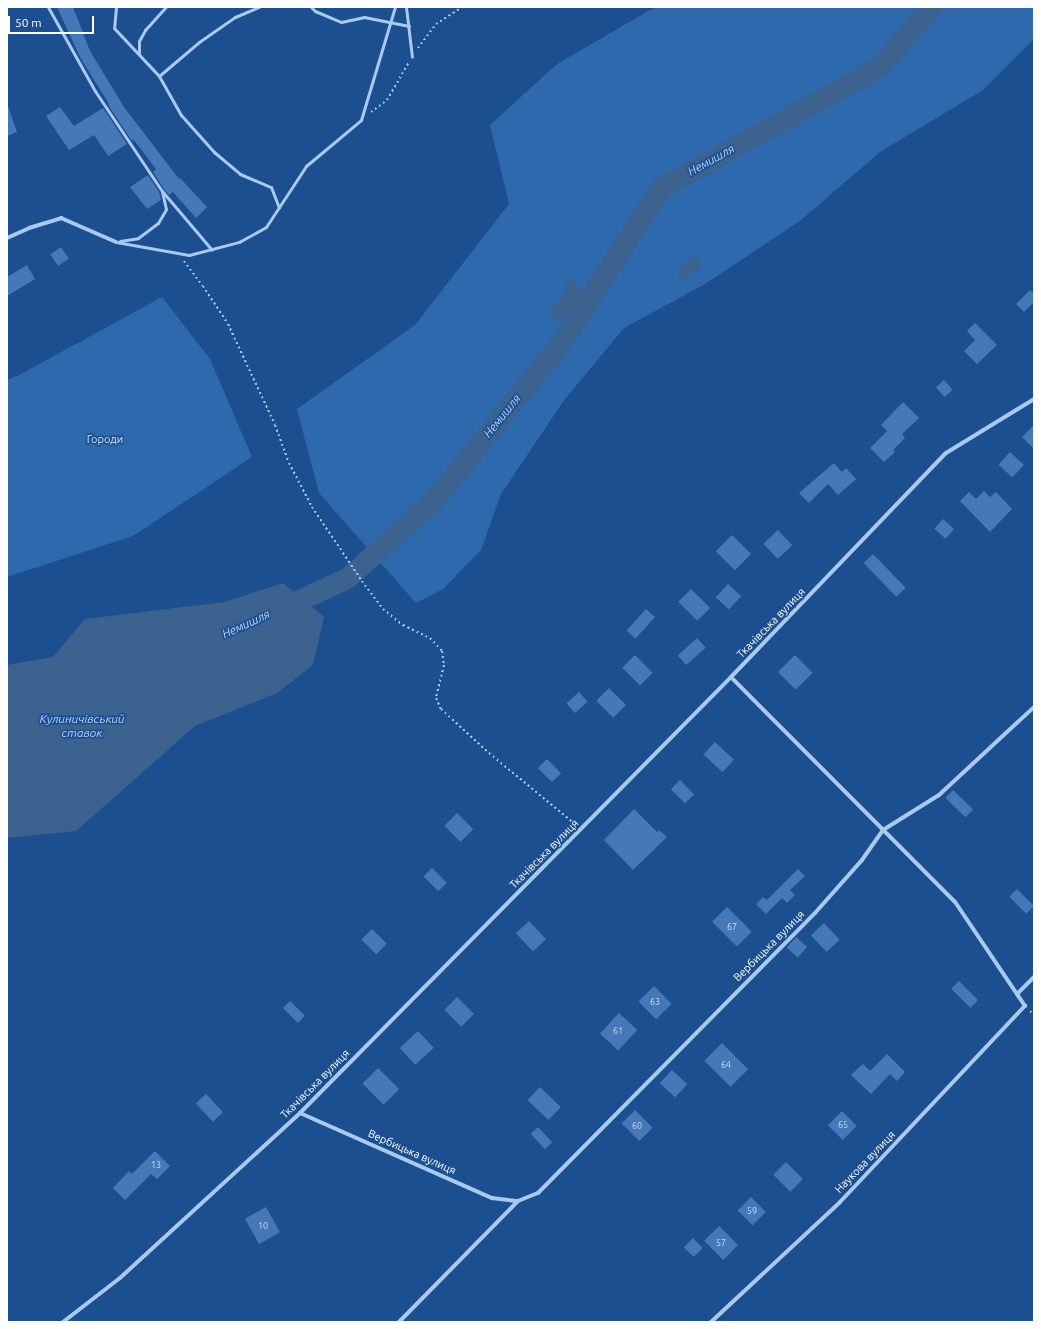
<!DOCTYPE html>
<html>
<head>
<meta charset="utf-8">
<style>
	body { margin:0 }
	#map { position:relative; width:1041px; height:1329px; overflow:hidden; background:#1b4f8f; font-family:Ubuntu,sans-serif }
	div>[style] { position:absolute }
	.green>* { inset:0; background:#2e69ad }
	.water>* { inset:0; background:#3c6290 }
	.river>* { height:21px; margin:-10.5px; padding:0 10.5px; transform-origin:10.5px; border-radius:10.5px; background:#3c6290 }
	.building>* { inset:0; background:#4478b7; transform-origin:0 0 }
	.path>* { height:2px; margin-top:-1px; transform-origin:0; background:repeating-linear-gradient(90deg,#a9c9ee 0 2px,transparent 0 5px) }
	.service>* { height:3px; margin:-1.5px; padding:0 1.5px; transform-origin:1.5px; border-radius:1.5px; background:#a9c9ee }
	.minor>* { height:4px; margin:-2px; padding:0 2px; transform-origin:2px; border-radius:2px; background:#a9c9ee }
	span { translate:-50% -50%; white-space:nowrap; text-align:center; line-height:1.15; -webkit-text-stroke:3px #1b4f8f; paint-order:stroke }
	.number-label { font-size:9px; color:#d0dded }
	.number-label span { -webkit-text-stroke-width:0 }
	.park-label { font-size:11px; color:#cfe3fa }
	.street-label { font-size:11px; color:#fff }
	.water-label { font-size:12px; color:#b5d3f5; font-style:italic }
	.frame { position:absolute; inset:0; border:8px solid #fff; pointer-events:none }
	.scale { position:absolute; left:8px; top:16px; width:86px; height:18px; box-sizing:border-box; border:2px solid #fff; border-top:0; padding-left:5px; font-size:12px; line-height:14px; white-space:nowrap; color:#fff; -webkit-text-stroke:3px #1b4f8f; paint-order:stroke }
</style>
</head>
<body>
<div id="map">
	<div class="green">
		<i style="clip-path:polygon(658px 7px,1034px 7px,1034px 39px,983px 90px,880px 152px,800px 221px,705px 284px,624px 328px,565px 399px,501px 494px,481px 550px,443px 589px,416px 603px,319px 493px,297px 409px,415px 325px,509px 204px,490px 125px,557px 64px,650px 10px)"></i>
		<i style="clip-path:polygon(162px 297px,210px 359px,252px 457px,133px 536px,7px 577px,7px 380px,21px 374px)"></i>
	</div>
	<div class="water">
		<i style="clip-path:polygon(696px 255px,701px 267px,683px 280px,679px 275px,680px 268px)"></i>
		<i style="clip-path:polygon(572px 277px,581px 293px,574px 312px,551px 321px,552px 305px,561px 299px,567px 287px,566px 280px)"></i>
		<i style="clip-path:polygon(283px 583px,324px 617px,313px 665px,277px 693px,195px 726px,76px 831px,7px 838px,7px 665px,53px 657px,85px 619px,225px 602px)"></i>
	</div>
	<div class="river">
		<i style="left:275px;top:611px;width:79px;rotate:-24.6deg"></i>
		<i style="left:347px;top:578px;width:113px;rotate:-41.8deg"></i>
		<i style="left:431px;top:503px;width:205px;rotate:-50.9deg"></i>
		<i style="left:560px;top:344px;width:185px;rotate:-57.3deg"></i>
		<i style="left:660px;top:188px;width:250px;rotate:-28.9deg"></i>
		<i style="left:879px;top:67px;width:79px;rotate:-49.1deg"></i>
	</div>
	<div class="building">
		<i style="clip-path:polygon(57px 7px,73px 7px,90px 51px,124px 107px,179px 179px,180px 178px,207px 207px,196px 218px,173px 192px,169px 195px,164px 189px,153px 172px,156px 169px,134px 140px,132px 141px,108px 105px,109px 104px,80px 57px)"></i>
		<i style="clip-path:polygon(8px 106px,17px 132px,7px 136px,7px 107px)"></i>
		<i style="clip-path:polygon(60px 107px,74px 126px,103px 108px,127px 144px,108px 156px,94px 135px,69px 150px,46px 116px)"></i>
		<i style="clip-path:polygon(148px 175px,159px 192px,161px 200px,147px 209px,130px 187px)"></i>
		<i style="left:61px;top:247px;width:14px;height:13px;rotate:56deg"></i>
		<i style="clip-path:polygon(27px 265px,35px 279px,7px 296px,7px 277px)"></i>
		<i style="clip-path:polygon(1030px 290px,1034px 294px,1034px 302px,1024px 312px,1016px 304px)"></i>
		<i style="clip-path:polygon(975px 323px,997px 345px,977px 364px,964px 351px,975px 340px,967px 331px)"></i>
		<i style="left:944px;top:380px;width:13px;height:11px;rotate:48deg"></i>
		<i style="clip-path:polygon(903px 402px,919px 418px,902px 434px,905px 438px,893px 450px,895px 452px,884px 462px,870px 448px,887px 431px,881px 425px)"></i>
		<i style="clip-path:polygon(1034px 425px,1034px 449px,1022px 437px)"></i>
		<i style="left:1010px;top:452px;width:19px;height:17px;rotate:43deg"></i>
		<i style="clip-path:polygon(834px 463px,842px 472px,846px 468px,856px 479px,838px 495px,828px 484px,809px 503px,799px 493px)"></i>
		<i style="clip-path:polygon(984px 491px,990px 497px,996px 492px,1012px 509px,990px 532px,960px 501px,969px 492px,976px 499px)"></i>
		<i style="left:943px;top:519px;width:15px;height:13px;rotate:42deg"></i>
		<i style="left:778px;top:530px;width:21px;height:20px;rotate:47deg"></i>
		<i style="left:732px;top:535px;width:27px;height:23px;rotate:45deg"></i>
		<i style="left:873px;top:554px;width:47px;height:13px;rotate:46deg"></i>
		<i style="left:728px;top:584px;width:18px;height:18px;rotate:43deg"></i>
		<i style="left:691px;top:589px;width:27px;height:18px;rotate:45deg"></i>
		<i style="left:646px;top:609px;width:12px;height:29px;rotate:42deg"></i>
		<i style="left:697px;top:638px;width:13px;height:26px;rotate:48deg"></i>
		<i style="left:635px;top:655px;width:25px;height:18px;rotate:45deg"></i>
		<i style="left:795px;top:655px;width:25px;height:24px;rotate:45deg"></i>
		<i style="left:609px;top:688px;width:24px;height:18px;rotate:45deg"></i>
		<i style="left:579px;top:692px;width:13px;height:17px;rotate:48deg"></i>
		<i style="left:715px;top:742px;width:26px;height:17px;rotate:43deg"></i>
		<i style="left:547px;top:759px;width:20px;height:13px;rotate:45deg"></i>
		<i style="left:680px;top:780px;width:20px;height:13px;rotate:45deg"></i>
		<i style="left:953px;top:790px;width:28px;height:11px;rotate:44deg"></i>
		<i style="clip-path:polygon(634px 809px,657px 832px,659px 830px,667px 837px,633px 870px,604px 840px)"></i>
		<i style="left:457px;top:813px;width:23px;height:18px;rotate:45deg"></i>
		<i style="left:432px;top:868px;width:21px;height:12px;rotate:45deg"></i>
		<i style="clip-path:polygon(798px 869px,805px 876px,790px 890px,795px 895px,787px 903px,782px 898px,766px 914px,756px 904px,763px 897px,767px 900px)"></i>
		<i style="left:1017px;top:889px;width:24px;height:11px;rotate:45deg"></i>
		<i style="left:727px;top:907px;width:35px;height:21px;rotate:45deg"></i>
		<i style="left:529px;top:921px;width:25px;height:18px;rotate:47deg"></i>
		<i style="left:824px;top:923px;width:23px;height:18px;rotate:47deg"></i>
		<i style="left:372px;top:929px;width:21px;height:15px;rotate:45deg"></i>
		<i style="left:796px;top:937px;width:15px;height:14px;rotate:42deg"></i>
		<i style="left:959px;top:981px;width:27px;height:11px;rotate:45deg"></i>
		<i style="left:654px;top:986px;width:25px;height:22px;rotate:45deg"></i>
		<i style="left:457px;top:997px;width:24px;height:18px;rotate:45deg"></i>
		<i style="left:290px;top:1001px;width:21px;height:10px;rotate:45deg"></i>
		<i style="left:619px;top:1013px;width:25px;height:28px;rotate:43deg"></i>
		<i style="left:418px;top:1031px;width:23px;height:25px;rotate:47deg"></i>
		<i style="left:722px;top:1043px;width:37px;height:25px;rotate:45deg"></i>
		<i style="clip-path:polygon(887px 1054px,905px 1072px,897px 1081px,890px 1074px,871px 1094px,851px 1075px,863px 1064px,870px 1071px)"></i>
		<i style="left:378px;top:1068px;width:30px;height:22px;rotate:45deg"></i>
		<i style="left:672px;top:1070px;width:21px;height:18px;rotate:43deg"></i>
		<i style="left:540px;top:1087px;width:29px;height:18px;rotate:44deg"></i>
		<i style="left:206px;top:1094px;width:25px;height:14px;rotate:47deg"></i>
		<i style="left:635px;top:1110px;width:25px;height:19px;rotate:45deg"></i>
		<i style="left:842px;top:1111px;width:21px;height:20px;rotate:45deg"></i>
		<i style="left:538px;top:1127px;width:21px;height:10px;rotate:47deg"></i>
		<i style="clip-path:polygon(155px 1151px,170px 1166px,157px 1179px,151px 1174px,125px 1200px,113px 1188px,129px 1171px,132px 1174px)"></i>
		<i style="left:786px;top:1162px;width:24px;height:18px;rotate:45deg"></i>
		<i style="left:751px;top:1197px;width:21px;height:19px;rotate:45deg"></i>
		<i style="left:266px;top:1207px;width:29px;height:24px;rotate:61deg"></i>
		<i style="left:719px;top:1226px;width:27px;height:21px;rotate:45deg"></i>
		<i style="left:693px;top:1238px;width:14px;height:13px;rotate:45deg"></i>
	</div>
	<div class="path">
		<i style="left:418px;top:48px;width:30px;rotate:-53deg"></i>
		<i style="left:436px;top:24px;width:31px;rotate:-33deg"></i>
		<i style="left:371px;top:112px;width:20px;rotate:-37deg"></i>
		<i style="left:387px;top:100px;width:44px;rotate:-59.9deg"></i>
		<i style="left:184px;top:261px;width:31px;rotate:53deg"></i>
		<i style="left:203px;top:286px;width:45px;rotate:56.7deg"></i>
		<i style="left:228px;top:324px;width:111px;rotate:65deg"></i>
		<i style="left:275px;top:425px;width:40px;rotate:69.8deg"></i>
		<i style="left:289px;top:463px;width:50px;rotate:62.4deg"></i>
		<i style="left:312px;top:507px;width:89px;rotate:56deg"></i>
		<i style="left:362px;top:581px;width:35px;rotate:53deg"></i>
		<i style="left:383px;top:609px;width:26px;rotate:39deg"></i>
		<i style="left:403px;top:625px;width:30px;rotate:26deg"></i>
		<i style="left:430px;top:638px;width:18px;rotate:47deg"></i>
		<i style="left:442px;top:651px;width:14px;rotate:82deg"></i>
		<i style="left:444px;top:665px;width:34px;rotate:104deg"></i>
		<i style="left:436px;top:698px;width:12px;rotate:66deg"></i>
		<i style="left:441px;top:709px;width:65px;rotate:42.5deg"></i>
		<i style="left:489px;top:753px;width:113px;rotate:39.6deg"></i>
		<i style="left:1030px;top:1011px;width:6px;rotate:45deg"></i>
	</div>
	<div class="service">
		<i style="left:48px;top:7px;width:96px;rotate:60.8deg"></i>
		<i style="left:95px;top:91px;width:120px;rotate:56.2deg"></i>
		<i style="left:162px;top:191px;width:77px;rotate:49.7deg"></i>
		<i style="left:116px;top:7px;width:21px;rotate:95deg"></i>
		<i style="left:114px;top:28px;width:66px;rotate:46.8deg"></i>
		<i style="left:159px;top:76px;width:45px;rotate:60.6deg"></i>
		<i style="left:181px;top:115px;width:50px;rotate:48.3deg"></i>
		<i style="left:214px;top:152px;width:34px;rotate:40deg"></i>
		<i style="left:240px;top:174px;width:34px;rotate:23deg"></i>
		<i style="left:271px;top:187px;width:22px;rotate:69deg"></i>
		<i style="left:311px;top:7px;width:6px;rotate:45deg"></i>
		<i style="left:315px;top:11px;width:28px;rotate:23deg"></i>
		<i style="left:341px;top:22px;width:24px;rotate:-12deg"></i>
		<i style="left:364px;top:17px;width:46px;rotate:11.3deg"></i>
		<i style="left:406px;top:7px;width:50px;rotate:83.2deg"></i>
		<i style="left:139px;top:54px;width:13px;rotate:-90deg"></i>
		<i style="left:139px;top:41px;width:13px;rotate:-61deg"></i>
		<i style="left:145px;top:30px;width:31px;rotate:-48deg"></i>
		<i style="left:159px;top:76px;width:52px;rotate:-40.4deg"></i>
		<i style="left:199px;top:42px;width:44px;rotate:-34.8deg"></i>
		<i style="left:235px;top:17px;width:26px;rotate:-23deg"></i>
		<i style="left:120px;top:241px;width:18px;rotate:-9deg"></i>
		<i style="left:138px;top:238px;width:25px;rotate:-37deg"></i>
		<i style="left:158px;top:223px;width:16px;rotate:-60deg"></i>
		<i style="left:166px;top:209px;width:18px;rotate:-103deg"></i>
		<i style="left:116px;top:242px;width:74px;rotate:10.1deg"></i>
		<i style="left:189px;top:255px;width:52px;rotate:-14.6deg"></i>
		<i style="left:239px;top:242px;width:31px;rotate:-29deg"></i>
		<i style="left:266px;top:227px;width:73px;rotate:-56.7deg"></i>
		<i style="left:306px;top:166px;width:72px;rotate:-39.9deg"></i>
		<i style="left:361px;top:120px;width:118px;rotate:-73.3deg"></i>
	</div>
	<div class="minor">
		<i style="left:7px;top:238px;width:24px;rotate:-24deg"></i>
		<i style="left:29px;top:228px;width:34px;rotate:-17deg"></i>
		<i style="left:61px;top:218px;width:60px;rotate:23.6deg"></i>
		<i style="left:1017px;top:994px;width:24px;rotate:-45deg"></i>
		<i style="left:300px;top:1113px;width:210px;rotate:23.9deg"></i>
		<i style="left:492px;top:1198px;width:26px;rotate:7deg"></i>
		<i style="left:518px;top:1201px;width:22px;rotate:-22deg"></i>
		<i style="left:538px;top:1193px;width:394px;rotate:-45.3deg"></i>
		<i style="left:815px;top:913px;width:71px;rotate:-48.4deg"></i>
		<i style="left:862px;top:860px;width:37px;rotate:-55deg"></i>
		<i style="left:883px;top:830px;width:66px;rotate:-32deg"></i>
		<i style="left:939px;top:795px;width:129px;rotate:-42.8deg"></i>
		<i style="left:63px;top:1322px;width:72px;rotate:-37.7deg"></i>
		<i style="left:120px;top:1278px;width:244px;rotate:-42.5deg"></i>
		<i style="left:300px;top:1113px;width:613px;rotate:-45.33deg"></i>
		<i style="left:731px;top:677px;width:310px;rotate:-46.2deg"></i>
		<i style="left:946px;top:453px;width:103px;rotate:-31.5deg"></i>
		<i style="left:399px;top:1322px;width:170px;rotate:-45.5deg"></i>
		<i style="left:711px;top:1322px;width:176px;rotate:-42.9deg"></i>
		<i style="left:840px;top:1202px;width:270px;rotate:-46.7deg"></i>
		<i style="left:1025px;top:1006px;width:125px;rotate:-123.9deg"></i>
		<i style="left:955px;top:902px;width:317px;rotate:-134.9deg"></i>
	</div>
	<div class="number-label">
		<span style="left:732px;top:927px">67</span>
		<span style="left:655px;top:1002px">63</span>
		<span style="left:618px;top:1031px">61</span>
		<span style="left:726px;top:1065px">64</span>
		<span style="left:843px;top:1125px">65</span>
		<span style="left:637px;top:1126px">60</span>
		<span style="left:156px;top:1165px">13</span>
		<span style="left:752px;top:1211px">59</span>
		<span style="left:263px;top:1226px">10</span>
		<span style="left:721px;top:1243px">57</span>
	</div>
	<div class="park-label">
		<span style="left:105px;top:439px">Городи</span>
	</div>
	<div class="street-label">
		<span style="left:771px;top:623px;rotate:-46deg">Ткачівська вулиця</span>
		<span style="left:544px;top:854px;rotate:-45deg">Ткачівська вулиця</span>
		<span style="left:769px;top:946px;rotate:-45deg">Вербицька вулиця</span>
		<span style="left:315px;top:1084px;rotate:-45deg">Ткачівська вулиця</span>
		<span style="left:412px;top:1152px;rotate:24deg">Вербицька вулиця</span>
		<span style="left:865px;top:1162px;rotate:-46deg">Наукова вулиця</span>
	</div>
	<div class="water-label">
		<span style="left:711px;top:160px;rotate:-29deg">Немишля</span>
		<span style="left:502px;top:416px;rotate:-51deg">Немишля</span>
		<span style="left:246px;top:624px;rotate:-25deg">Немишля</span>
		<span style="left:82px;top:726px">Кулиничівський<br>ставок</span>
	</div>
	<div class="frame"></div>
	<div class="scale">50 m</div>
</div>
</body>
</html>
